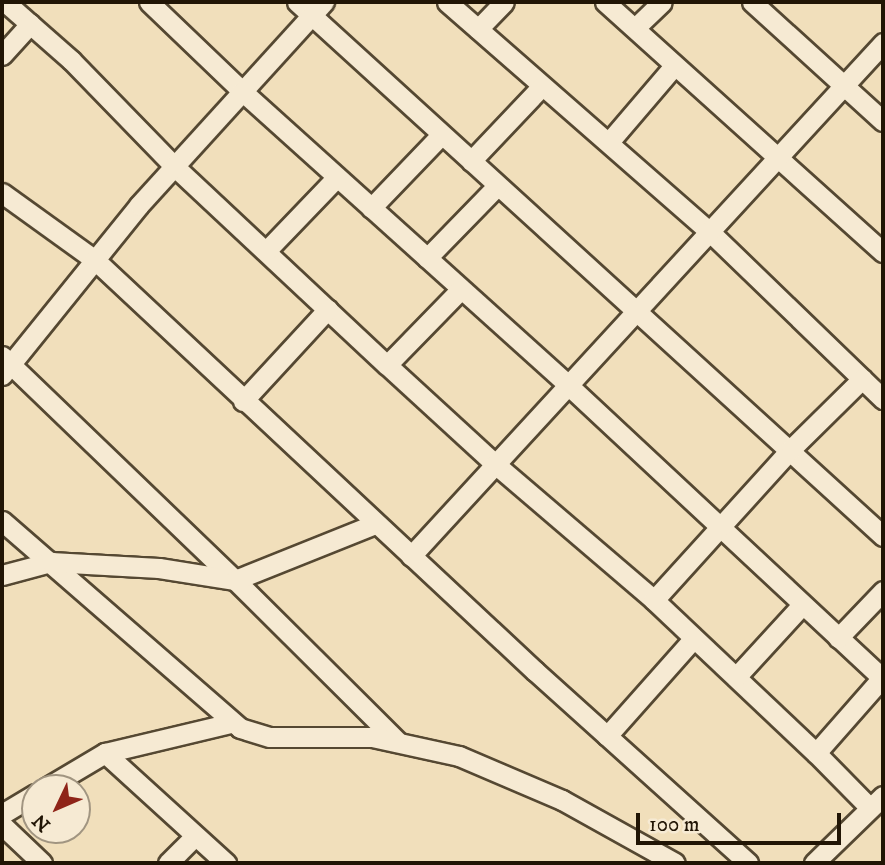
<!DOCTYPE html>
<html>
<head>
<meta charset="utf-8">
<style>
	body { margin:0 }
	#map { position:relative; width:885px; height:865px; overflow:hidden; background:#f1dfbb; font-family:"IM FELL DW Pica",serif }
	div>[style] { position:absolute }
	.roads { filter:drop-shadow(2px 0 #554832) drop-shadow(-2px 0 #554832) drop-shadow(0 2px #554832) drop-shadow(0 -2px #554832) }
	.minor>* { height:19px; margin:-9.5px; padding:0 9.5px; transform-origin:9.5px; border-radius:9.5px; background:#f6ead3 }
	span { translate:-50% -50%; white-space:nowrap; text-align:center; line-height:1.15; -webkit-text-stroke:5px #f6ead3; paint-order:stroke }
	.frame { position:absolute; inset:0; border:4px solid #211505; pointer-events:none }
	.north { position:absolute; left:21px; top:774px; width:70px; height:70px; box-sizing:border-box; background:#f6ead3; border:2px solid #a19581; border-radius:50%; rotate:226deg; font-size:19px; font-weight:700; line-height:28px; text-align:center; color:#211505 }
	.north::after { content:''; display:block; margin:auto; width:24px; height:32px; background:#8f2418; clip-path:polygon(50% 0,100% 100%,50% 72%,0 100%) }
	.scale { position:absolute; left:636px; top:813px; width:205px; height:32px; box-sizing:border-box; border:4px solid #211505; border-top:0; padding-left:9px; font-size:21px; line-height:24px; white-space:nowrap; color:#211505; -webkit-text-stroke:5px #f6ead3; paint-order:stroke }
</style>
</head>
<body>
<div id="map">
	<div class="roads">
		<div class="minor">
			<i style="left:5px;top:2px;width:88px;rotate:41.3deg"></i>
			<i style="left:71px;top:60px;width:148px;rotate:45.8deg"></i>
			<i style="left:174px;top:166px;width:291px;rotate:43.1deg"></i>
			<i style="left:387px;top:365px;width:147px;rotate:42.5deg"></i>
			<i style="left:495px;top:464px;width:209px;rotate:40.5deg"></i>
			<i style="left:654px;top:600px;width:223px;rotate:43.4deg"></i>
			<i style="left:816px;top:753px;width:77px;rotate:45.5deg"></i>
			<i style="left:149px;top:2px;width:130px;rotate:43.8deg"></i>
			<i style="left:243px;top:92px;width:438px;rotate:42deg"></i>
			<i style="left:568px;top:385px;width:431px;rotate:43deg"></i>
			<i style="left:297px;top:2px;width:793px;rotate:42.34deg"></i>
			<i style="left:447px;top:2px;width:348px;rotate:41.2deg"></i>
			<i style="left:709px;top:231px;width:242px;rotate:44deg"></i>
			<i style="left:605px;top:2px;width:374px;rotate:42deg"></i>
			<i style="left:752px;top:2px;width:177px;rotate:42.3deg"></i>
			<i style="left:635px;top:28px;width:37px;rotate:-44deg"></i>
			<i style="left:478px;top:29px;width:37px;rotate:-46deg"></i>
			<i style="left:2px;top:55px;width:42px;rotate:-47.9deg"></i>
			<i style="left:609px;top:142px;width:100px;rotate:-49.5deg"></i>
			<i style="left:471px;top:161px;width:103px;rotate:-46.6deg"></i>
			<i style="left:2px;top:193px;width:115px;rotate:35.8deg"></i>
			<i style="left:95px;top:260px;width:602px;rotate:43.05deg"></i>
			<i style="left:535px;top:671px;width:287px;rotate:42deg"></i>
			<i style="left:371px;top:208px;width:101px;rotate:-46.2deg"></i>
			<i style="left:267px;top:250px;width:100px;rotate:-46.2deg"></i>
			<i style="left:427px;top:258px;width:100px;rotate:-45.8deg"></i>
			<i style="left:2px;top:356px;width:323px;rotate:43.9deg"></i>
			<i style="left:235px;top:580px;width:228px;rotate:44.8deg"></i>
			<i style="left:387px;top:365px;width:106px;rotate:-45.8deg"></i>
			<i style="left:2px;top:375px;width:218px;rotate:-51.1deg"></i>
			<i style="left:139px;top:205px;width:275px;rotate:-47.7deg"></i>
			<i style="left:243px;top:401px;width:125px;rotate:-47.3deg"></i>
			<i style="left:2px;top:521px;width:315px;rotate:41deg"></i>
			<i style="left:240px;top:728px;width:31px;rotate:17deg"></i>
			<i style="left:270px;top:737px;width:102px"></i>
			<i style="left:372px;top:737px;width:89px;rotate:12.3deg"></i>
			<i style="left:459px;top:756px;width:112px;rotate:23.1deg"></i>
			<i style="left:562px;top:800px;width:129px;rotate:29.1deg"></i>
			<i style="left:411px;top:556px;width:697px;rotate:-47.38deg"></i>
			<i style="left:2px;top:575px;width:51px;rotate:-14.9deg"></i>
			<i style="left:51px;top:562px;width:108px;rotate:3.2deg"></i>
			<i style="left:159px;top:568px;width:77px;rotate:9deg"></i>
			<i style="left:235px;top:580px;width:151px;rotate:-21.8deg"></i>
			<i style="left:654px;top:600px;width:204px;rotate:-47.8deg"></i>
			<i style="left:791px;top:449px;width:100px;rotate:-44.6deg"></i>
			<i style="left:838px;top:638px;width:65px;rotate:-46.2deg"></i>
			<i style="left:736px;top:677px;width:98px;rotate:-47.5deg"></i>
			<i style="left:607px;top:736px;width:130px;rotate:-48.4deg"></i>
			<i style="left:105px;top:753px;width:164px;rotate:42.3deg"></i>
			<i style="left:816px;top:753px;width:100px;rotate:-48.7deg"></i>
			<i style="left:46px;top:788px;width:69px;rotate:-30.7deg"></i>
			<i style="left:105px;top:753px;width:130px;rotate:-13.4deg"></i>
			<i style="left:2px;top:814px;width:39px;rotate:-31deg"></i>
			<i style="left:2px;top:825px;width:55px;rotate:43.5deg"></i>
			<i style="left:168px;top:863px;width:38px;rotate:-45deg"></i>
			<i style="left:814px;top:863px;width:96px;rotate:-44.2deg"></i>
		</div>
	</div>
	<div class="frame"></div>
	<div class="north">N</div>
	<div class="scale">100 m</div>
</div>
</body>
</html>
